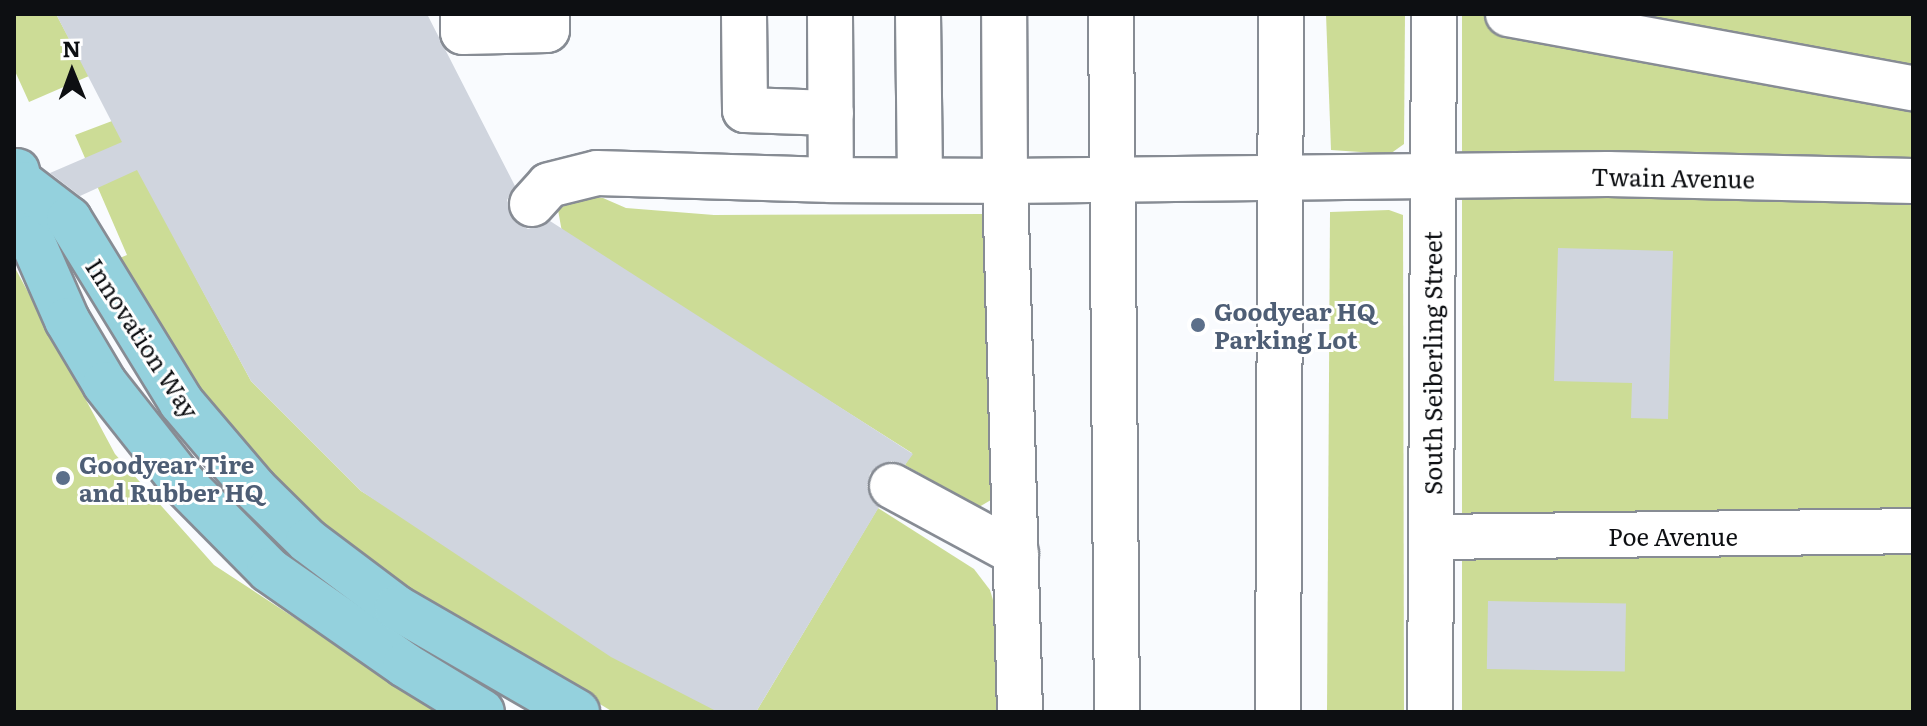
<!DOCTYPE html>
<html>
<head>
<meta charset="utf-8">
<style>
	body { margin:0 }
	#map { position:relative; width:1927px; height:726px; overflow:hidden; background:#f9fbfe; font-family:Literata,serif }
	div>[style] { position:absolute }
	.green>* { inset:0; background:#ccdc96; transform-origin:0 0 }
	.building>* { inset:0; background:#d0d5de; transform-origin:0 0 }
	.roads { filter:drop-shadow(2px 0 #878c94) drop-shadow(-2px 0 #878c94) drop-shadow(0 2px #878c94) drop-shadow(0 -2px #878c94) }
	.minor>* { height:44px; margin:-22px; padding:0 22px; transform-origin:22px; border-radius:22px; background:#fff }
	.major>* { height:44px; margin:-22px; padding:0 22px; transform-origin:22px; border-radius:22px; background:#94d1dd }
	.dots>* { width:22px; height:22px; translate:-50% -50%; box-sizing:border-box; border:4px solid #fff; border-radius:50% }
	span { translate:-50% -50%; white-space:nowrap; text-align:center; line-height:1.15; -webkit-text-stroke:6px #fff; paint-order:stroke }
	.street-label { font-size:24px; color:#0d0f12 }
	.service-label { font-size:24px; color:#4e5e75; font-weight:700 }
	.left { translate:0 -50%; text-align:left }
	.frame { position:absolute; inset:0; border:16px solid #0d0f12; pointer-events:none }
	.north { position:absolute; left:32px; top:32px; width:80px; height:80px; -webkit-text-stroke:6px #fff; paint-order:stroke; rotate:359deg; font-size:22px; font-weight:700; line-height:32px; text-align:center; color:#0d0f12 }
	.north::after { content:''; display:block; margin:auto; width:28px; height:36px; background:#0d0f12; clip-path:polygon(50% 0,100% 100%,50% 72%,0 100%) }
</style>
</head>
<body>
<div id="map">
	<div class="green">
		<i style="clip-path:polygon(14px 14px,56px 14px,89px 76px,29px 102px,14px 69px)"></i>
		<i style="clip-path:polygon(1326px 14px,1405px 14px,1404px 144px,1390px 154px,1331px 150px)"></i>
		<i style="left:1462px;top:14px;width:451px;height:698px"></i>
		<i style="clip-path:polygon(112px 121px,251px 381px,361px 491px,722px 712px,613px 712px,387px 574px,289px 495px,203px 403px,110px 262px,127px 255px,75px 135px)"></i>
		<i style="clip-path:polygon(578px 197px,603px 198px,626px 208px,714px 215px,983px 214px,992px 227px,996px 497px,979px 507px,905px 465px,912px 453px,562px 232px,558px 210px)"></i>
		<i style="clip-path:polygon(1389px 210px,1403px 215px,1404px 712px,1327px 712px,1330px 212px)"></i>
		<i style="clip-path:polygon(14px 266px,115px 454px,214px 565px,438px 712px,14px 712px)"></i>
		<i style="clip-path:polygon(878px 508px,974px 569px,990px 590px,998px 617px,997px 712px,756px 712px)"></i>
	</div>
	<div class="building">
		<i style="clip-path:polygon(56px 14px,427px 14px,515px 186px,507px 200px,515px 222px,528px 229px,550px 221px,913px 454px,905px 465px,891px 461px,870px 473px,867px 487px,879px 507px,756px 712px,718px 712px,611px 657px,361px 491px,251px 381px,137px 170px,80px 196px,50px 173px,122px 142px)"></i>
		<i style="clip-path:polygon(1558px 248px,1673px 251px,1668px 419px,1631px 418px,1632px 383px,1554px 381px)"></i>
		<i style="left:1488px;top:601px;width:138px;height:68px;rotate:1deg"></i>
	</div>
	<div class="roads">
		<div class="minor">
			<i style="left:463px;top:14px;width:18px;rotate:90deg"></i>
			<i style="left:463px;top:32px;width:84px;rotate:-1.4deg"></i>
			<i style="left:547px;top:30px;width:16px;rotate:-90deg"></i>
			<i style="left:744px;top:14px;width:96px;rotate:89.4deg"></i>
			<i style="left:745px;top:110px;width:86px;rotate:2deg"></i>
			<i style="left:830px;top:14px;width:166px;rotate:89.7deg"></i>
			<i style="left:831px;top:180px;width:174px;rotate:0.3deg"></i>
			<i style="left:1005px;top:181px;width:167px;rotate:-90.3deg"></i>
			<i style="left:918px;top:14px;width:166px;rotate:89.3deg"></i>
			<i style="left:1111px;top:14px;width:698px;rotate:89.51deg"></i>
			<i style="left:1508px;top:14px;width:412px;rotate:10.4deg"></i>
			<i style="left:532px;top:204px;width:25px;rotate:-48deg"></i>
			<i style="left:549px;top:185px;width:49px;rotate:-14deg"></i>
			<i style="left:597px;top:173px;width:234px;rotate:1.7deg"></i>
			<i style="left:892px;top:486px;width:141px;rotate:28.4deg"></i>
			<i style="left:1433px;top:537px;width:480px;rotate:-0.7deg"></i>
			<i style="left:1020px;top:712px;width:531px;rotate:-91.62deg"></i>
			<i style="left:1005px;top:181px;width:603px;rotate:-0.67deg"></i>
			<i style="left:1608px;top:174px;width:305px;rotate:1.3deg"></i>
			<i style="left:1278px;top:712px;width:698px;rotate:-89.75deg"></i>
			<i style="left:1430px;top:712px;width:698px;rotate:-89.67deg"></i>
		</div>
		<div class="major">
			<i style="left:17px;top:171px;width:68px;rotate:78.2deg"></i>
			<i style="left:31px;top:238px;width:90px;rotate:66.3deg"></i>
			<i style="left:67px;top:320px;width:74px;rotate:59.3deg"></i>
			<i style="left:105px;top:384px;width:127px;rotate:51.7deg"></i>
			<i style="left:184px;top:484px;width:121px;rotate:45.3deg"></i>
			<i style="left:269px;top:570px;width:166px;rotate:34.9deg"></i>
			<i style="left:405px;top:665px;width:90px;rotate:31.4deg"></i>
			<i style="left:23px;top:184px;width:58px;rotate:37.3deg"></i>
			<i style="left:69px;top:219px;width:215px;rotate:58.5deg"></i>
			<i style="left:181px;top:402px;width:114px;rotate:49.6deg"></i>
			<i style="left:255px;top:489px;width:74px;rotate:44.5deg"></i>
			<i style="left:308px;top:541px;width:111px;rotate:37deg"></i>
			<i style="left:397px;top:608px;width:208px;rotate:30deg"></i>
		</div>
	</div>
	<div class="dots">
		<i style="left:1198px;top:325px;background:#5c6f8a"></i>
		<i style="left:63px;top:478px;background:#5c6f8a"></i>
	</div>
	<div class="street-label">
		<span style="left:1673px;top:177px;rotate:1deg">Twain Avenue</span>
		<span style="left:143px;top:338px;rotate:57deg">Innovation Way</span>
		<span style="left:1432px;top:363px;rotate:-90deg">South Seiberling Street</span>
		<span style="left:1673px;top:536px">Poe Avenue</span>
	</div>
	<div class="service-label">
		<span class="left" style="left:1214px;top:325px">Goodyear HQ<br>Parking Lot</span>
		<span class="left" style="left:79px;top:478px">Goodyear Tire<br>and Rubber HQ</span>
	</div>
	<div class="frame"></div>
	<div class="north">N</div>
</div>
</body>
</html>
